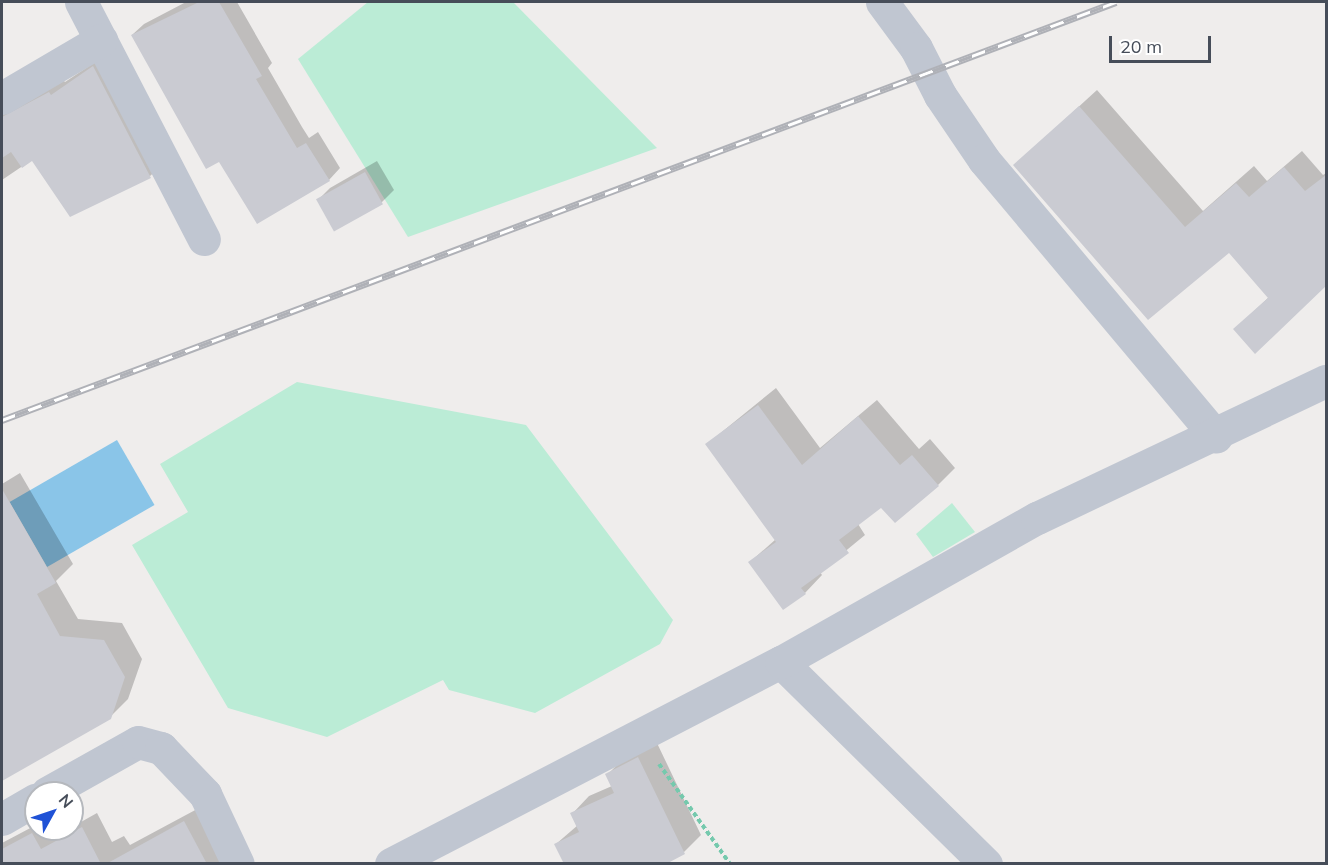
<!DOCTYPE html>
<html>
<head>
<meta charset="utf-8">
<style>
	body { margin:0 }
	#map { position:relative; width:1328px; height:865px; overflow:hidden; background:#efedec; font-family:Mulish,sans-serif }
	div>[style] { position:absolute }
	.green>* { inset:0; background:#bbecd6 }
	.water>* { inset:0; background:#8ac5e8; transform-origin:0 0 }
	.shadow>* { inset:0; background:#0003 }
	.building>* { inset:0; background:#cacbd2; transform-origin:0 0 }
	.path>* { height:4px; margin-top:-2px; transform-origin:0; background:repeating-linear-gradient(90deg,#75c9ad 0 4.5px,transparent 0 7.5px) }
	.minor>* { height:33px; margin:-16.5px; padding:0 16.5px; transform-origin:16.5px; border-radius:16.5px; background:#c0c6d1 }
	.rail>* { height:7px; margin-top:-3.5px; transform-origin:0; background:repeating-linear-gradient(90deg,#fff 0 14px,#afb1b7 0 28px); box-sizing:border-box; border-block:2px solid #afb1b7 }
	span { translate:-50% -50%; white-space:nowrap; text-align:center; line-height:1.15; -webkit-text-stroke:5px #fff; paint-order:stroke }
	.frame { position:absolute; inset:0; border:3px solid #464d59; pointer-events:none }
	.north { position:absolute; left:24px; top:781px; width:60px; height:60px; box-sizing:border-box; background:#fff; border:2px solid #b5b8bd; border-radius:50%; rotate:50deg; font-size:16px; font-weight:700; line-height:24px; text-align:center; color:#464d59 }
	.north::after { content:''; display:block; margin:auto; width:21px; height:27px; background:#1f52d6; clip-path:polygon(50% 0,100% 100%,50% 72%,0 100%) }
	.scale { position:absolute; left:1109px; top:36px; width:102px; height:27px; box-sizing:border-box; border:3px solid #464d59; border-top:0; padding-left:8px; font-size:18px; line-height:21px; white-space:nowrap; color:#464d59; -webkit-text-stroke:4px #fff; paint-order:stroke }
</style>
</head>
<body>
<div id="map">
	<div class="green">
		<i style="clip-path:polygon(368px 2px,513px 2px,657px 148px,408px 237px,298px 59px)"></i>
		<i style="clip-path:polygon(297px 382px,526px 425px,673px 620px,660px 644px,535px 713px,449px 690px,443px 680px,327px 737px,228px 708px,132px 545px,188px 512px,160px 464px)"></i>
		<i style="clip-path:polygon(952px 503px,975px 532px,933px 557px,916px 534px)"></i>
	</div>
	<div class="water">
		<i style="left:117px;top:440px;width:75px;height:124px;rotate:60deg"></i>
	</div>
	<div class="shadow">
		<i style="clip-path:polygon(186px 2px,237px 2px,272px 63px,268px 68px,302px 127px,309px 138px,318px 132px,340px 168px,329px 180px,220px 160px,132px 35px,144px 24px)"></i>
		<i style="clip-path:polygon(107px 54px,164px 163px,150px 176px,33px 159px,2px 180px,2px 115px,63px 80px,65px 82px)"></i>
		<i style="clip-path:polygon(1097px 90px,1203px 211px,1254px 166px,1267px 181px,1302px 151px,1323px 175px,1326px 173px,1326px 284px,1255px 352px,1235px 329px,1269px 297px,1229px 251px,1015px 165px)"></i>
		<i style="clip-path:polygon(377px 161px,394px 190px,382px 202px,334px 229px,318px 200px,330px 188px)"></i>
		<i style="clip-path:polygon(776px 388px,820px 448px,877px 400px,919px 449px,930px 439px,955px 468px,938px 485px,882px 506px,858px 524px,865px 535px,820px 572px,822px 575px,805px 593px,750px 562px,776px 539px,707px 444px)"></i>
		<i style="clip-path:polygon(20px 473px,73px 564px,56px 581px,78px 619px,122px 623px,142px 659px,128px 699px,110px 717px,2px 779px,2px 484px)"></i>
		<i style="clip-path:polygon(656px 741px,701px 835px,684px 852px,556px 844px,578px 825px,572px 814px,589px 796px,612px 786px,607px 775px,624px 758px)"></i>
		<i style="clip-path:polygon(199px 808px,229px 864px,2px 864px,2px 843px,36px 825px,36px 829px,52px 829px,56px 836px,97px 813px,112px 842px,124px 836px,130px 845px)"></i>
	</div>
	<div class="building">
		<i style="clip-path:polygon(199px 2px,219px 2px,262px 76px,256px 79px,291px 138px,297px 148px,306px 143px,330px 181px,257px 224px,219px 162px,206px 169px,131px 35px)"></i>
		<i style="clip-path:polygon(93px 66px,151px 178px,70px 217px,32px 161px,22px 168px,11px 152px,2px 158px,2px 117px,49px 92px,51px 95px)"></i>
		<i style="clip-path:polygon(1079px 106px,1185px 227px,1236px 183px,1249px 197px,1284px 167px,1305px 191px,1326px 175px,1326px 286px,1255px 354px,1233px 329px,1268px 298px,1229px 253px,1148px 320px,1013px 165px)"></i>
		<i style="left:365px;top:172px;width:37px;height:56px;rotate:61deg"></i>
		<i style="clip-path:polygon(758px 405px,802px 465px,858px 416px,900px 465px,912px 455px,939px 486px,895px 523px,881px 508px,839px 540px,849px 553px,801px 588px,806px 594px,783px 610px,748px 562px,776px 542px,705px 444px)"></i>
		<i style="clip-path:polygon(2px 489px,56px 583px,37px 594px,60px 636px,104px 640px,125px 677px,111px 719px,2px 781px)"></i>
		<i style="clip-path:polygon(638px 757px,685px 854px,666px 864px,564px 864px,554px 844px,579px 832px,570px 813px,614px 793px,605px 774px)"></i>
		<i style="clip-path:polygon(184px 821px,207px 864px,106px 864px)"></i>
		<i style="clip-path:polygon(82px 827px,101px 864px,2px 864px,2px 849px,32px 833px,41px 849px)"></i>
	</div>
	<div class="path">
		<i style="left:659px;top:764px;width:123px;rotate:54.6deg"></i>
	</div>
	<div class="minor">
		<i style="left:81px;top:2px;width:267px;rotate:62.6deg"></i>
		<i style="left:882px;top:2px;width:57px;rotate:53.5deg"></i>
		<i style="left:916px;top:48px;width:53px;rotate:62.9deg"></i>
		<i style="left:940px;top:95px;width:78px;rotate:55.9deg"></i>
		<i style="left:984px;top:160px;width:361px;rotate:50deg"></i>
		<i style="left:2px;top:98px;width:115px;rotate:-30.4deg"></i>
		<i style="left:781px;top:662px;width:288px;rotate:44.6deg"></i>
		<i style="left:47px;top:793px;width:104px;rotate:-29.3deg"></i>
		<i style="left:138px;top:742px;width:24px;rotate:15deg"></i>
		<i style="left:161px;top:748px;width:64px;rotate:46.3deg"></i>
		<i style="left:205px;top:794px;width:77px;rotate:64.8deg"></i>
		<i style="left:2px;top:819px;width:39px;rotate:-30deg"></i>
		<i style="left:391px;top:864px;width:439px;rotate:-27.4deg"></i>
		<i style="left:781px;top:662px;width:294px;rotate:-29.4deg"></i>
		<i style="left:1037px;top:518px;width:320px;rotate:-25.4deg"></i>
	</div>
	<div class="rail">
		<i style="left:2px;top:420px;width:1190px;rotate:-20.57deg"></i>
	</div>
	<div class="frame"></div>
	<div class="north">N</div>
	<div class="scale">20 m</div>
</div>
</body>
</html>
